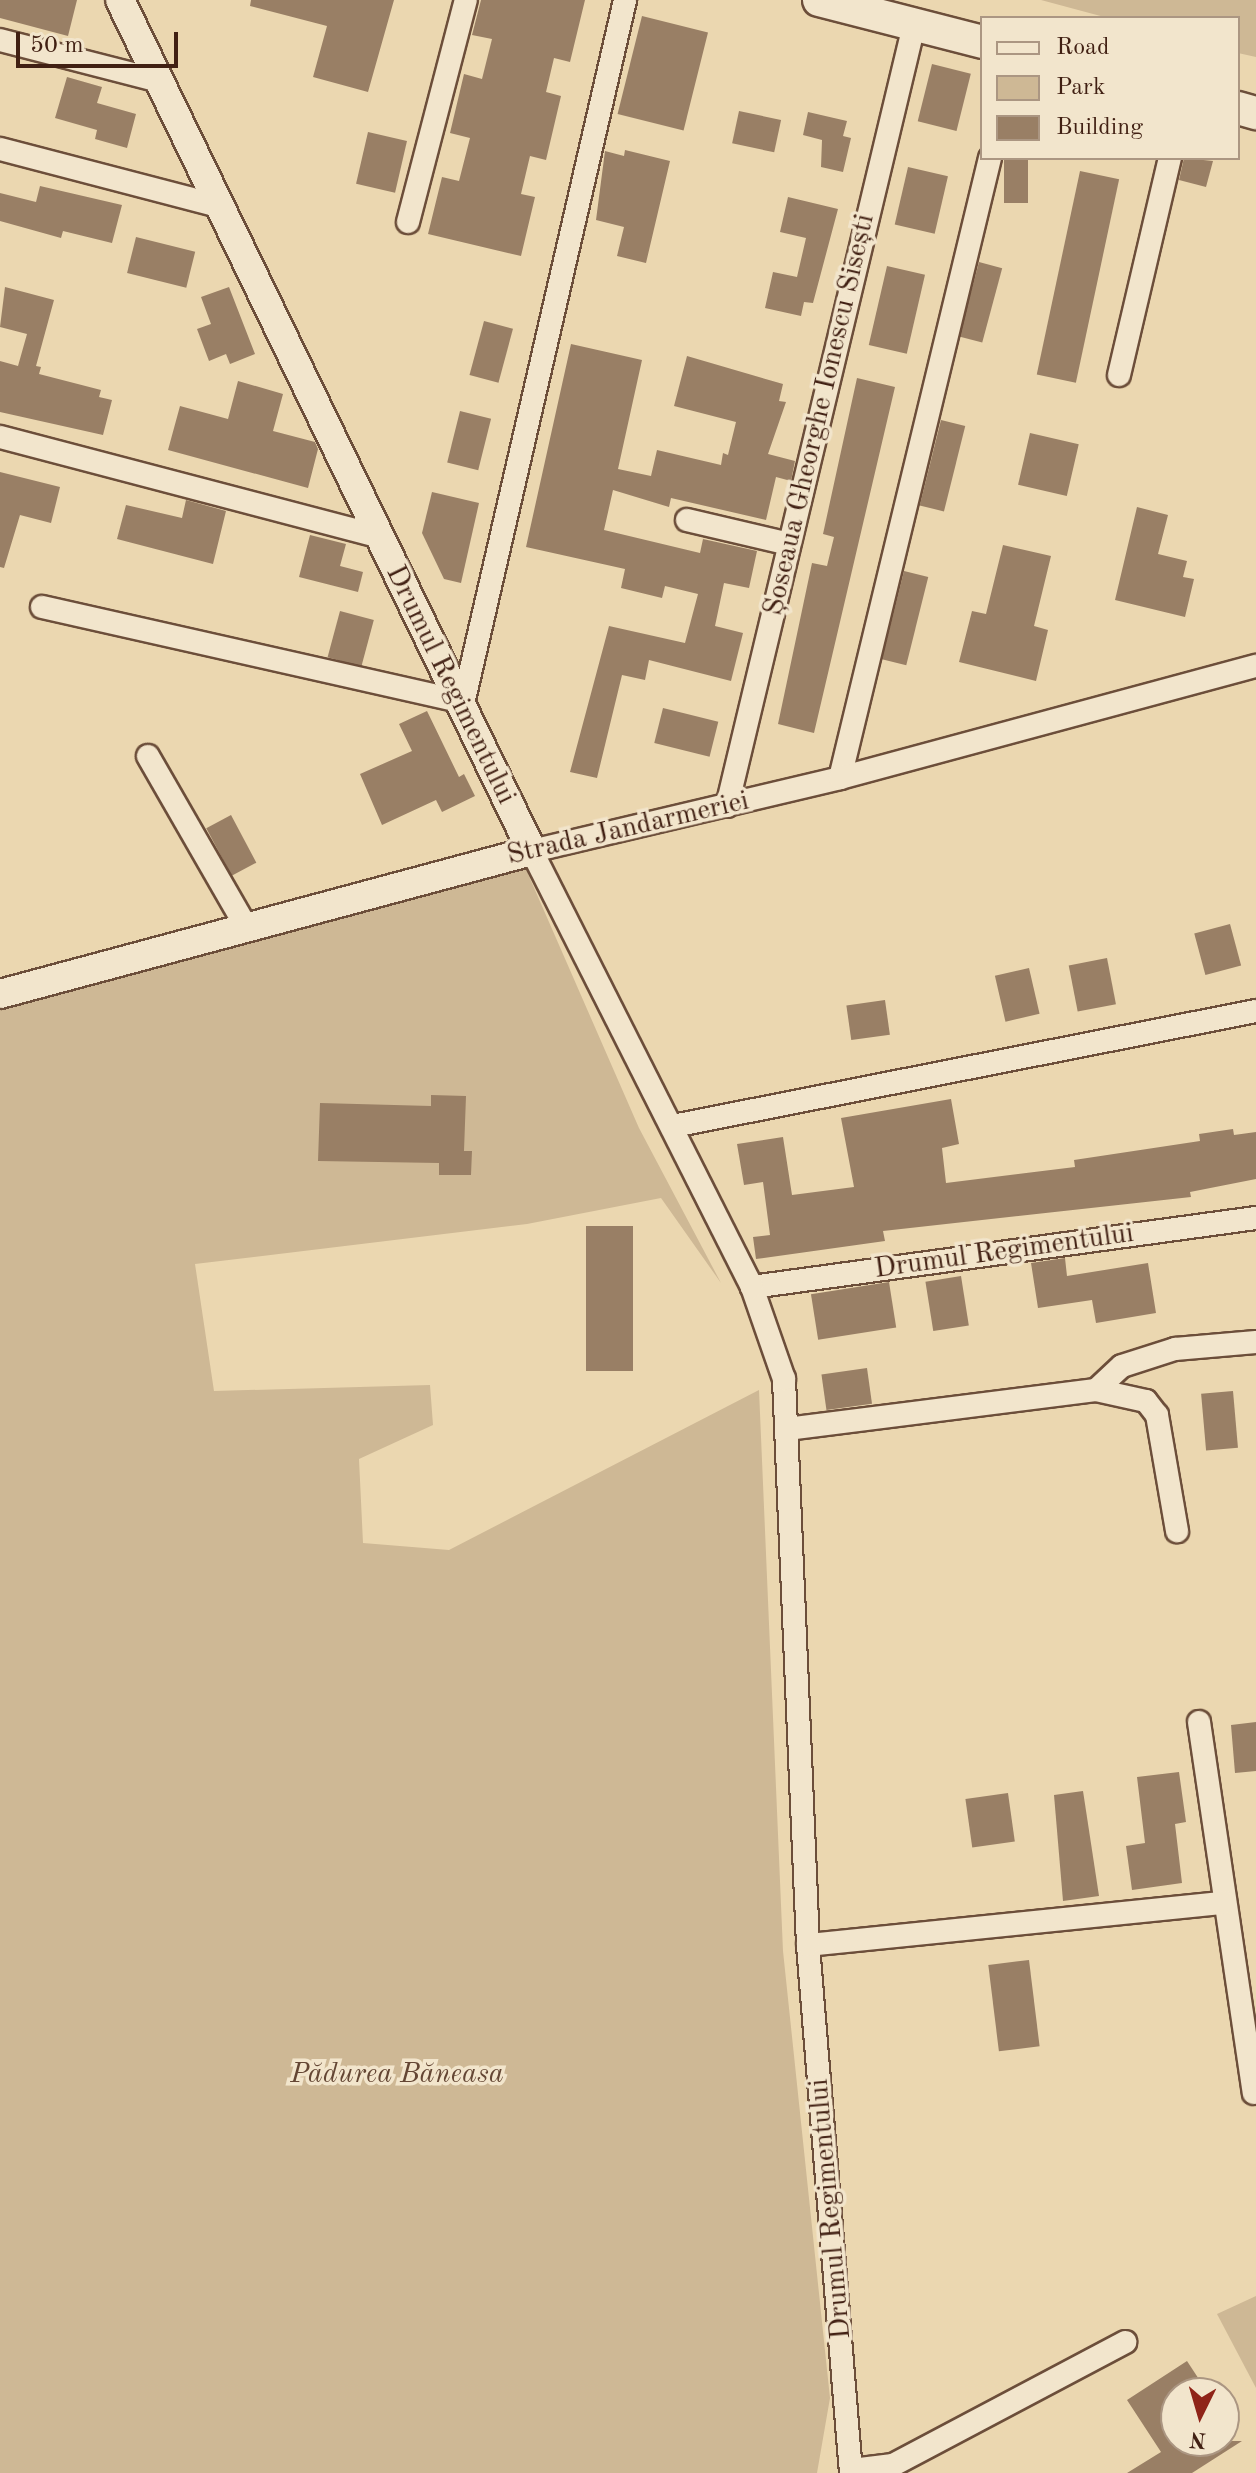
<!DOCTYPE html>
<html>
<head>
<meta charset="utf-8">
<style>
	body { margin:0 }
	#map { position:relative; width:1256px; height:2473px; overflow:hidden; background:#ebd7b0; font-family:"Old Standard TT",serif }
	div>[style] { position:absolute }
	.green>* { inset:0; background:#ceb895 }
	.building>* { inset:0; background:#997f65; transform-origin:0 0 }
	.roads { filter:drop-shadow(2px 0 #6c4e3a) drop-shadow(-2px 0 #6c4e3a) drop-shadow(0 2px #6c4e3a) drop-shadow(0 -2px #6c4e3a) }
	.minor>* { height:22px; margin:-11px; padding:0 11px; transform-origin:11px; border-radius:11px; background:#f2e5cc }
	.tertiary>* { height:28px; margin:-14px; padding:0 14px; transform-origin:14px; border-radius:14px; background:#f2e5cc }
	.secondary>* { height:32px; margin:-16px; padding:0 16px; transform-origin:16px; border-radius:16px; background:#f2e5cc }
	span { translate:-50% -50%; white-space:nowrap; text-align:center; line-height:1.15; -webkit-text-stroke:7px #f2e5cc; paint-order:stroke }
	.street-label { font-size:28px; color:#412013 }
	.park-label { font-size:28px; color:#644634; font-style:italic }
	.legend { position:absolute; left:980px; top:16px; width:260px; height:144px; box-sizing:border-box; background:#f2e5cc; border:2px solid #ab9682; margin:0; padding:10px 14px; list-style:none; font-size:24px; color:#412013 }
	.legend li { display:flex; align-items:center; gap:16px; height:40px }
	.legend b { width:40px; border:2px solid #ab9682 }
	.north { position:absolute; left:1160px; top:2377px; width:80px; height:80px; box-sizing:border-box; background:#f2e5cc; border:2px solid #ab9682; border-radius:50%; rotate:185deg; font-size:22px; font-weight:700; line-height:32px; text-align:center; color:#412013 }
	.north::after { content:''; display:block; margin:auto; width:28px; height:36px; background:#8f2418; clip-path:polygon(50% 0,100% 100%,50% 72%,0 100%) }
	.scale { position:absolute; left:16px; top:32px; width:162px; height:36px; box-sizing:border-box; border:4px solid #412013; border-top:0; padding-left:10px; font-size:24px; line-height:28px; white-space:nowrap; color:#412013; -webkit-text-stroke:6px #f2e5cc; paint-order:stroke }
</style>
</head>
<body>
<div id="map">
	<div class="green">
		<i style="clip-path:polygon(1041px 0,1256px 0,1256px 57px,1238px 53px,1238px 18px,1108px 18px)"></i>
		<i style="clip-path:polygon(532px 851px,528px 874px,639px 1128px,721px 1283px,661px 1198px,527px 1224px,195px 1264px,214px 1391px,430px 1385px,433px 1425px,359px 1459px,363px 1543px,449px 1550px,759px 1390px,783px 1951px,830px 2398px,817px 2473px,0 2473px,0 994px)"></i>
		<i style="clip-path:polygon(1256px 2296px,1256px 2388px,1217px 2314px)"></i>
	</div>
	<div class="building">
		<i style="clip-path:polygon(0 0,77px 0,68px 36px,0 18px)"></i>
		<i style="clip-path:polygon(251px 0,394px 0,368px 92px,313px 77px,327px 26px,250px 6px)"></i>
		<i style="clip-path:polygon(481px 0,585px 0,570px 62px,554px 58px,546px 92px,561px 96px,546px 160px,530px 156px,521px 194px,535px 197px,521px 256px,428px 234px,442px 177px,459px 181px,470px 138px,450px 133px,464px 74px,482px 79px,492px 39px,472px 35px)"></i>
		<i style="left:642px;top:16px;width:68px;height:101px;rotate:14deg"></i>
		<i style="left:932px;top:64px;width:40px;height:59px;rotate:14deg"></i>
		<i style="clip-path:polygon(67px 77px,102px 87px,97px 103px,136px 114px,127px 148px,95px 139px,97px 130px,55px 118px)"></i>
		<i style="left:739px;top:111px;width:43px;height:33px;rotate:12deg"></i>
		<i style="clip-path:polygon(808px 112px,847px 121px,843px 136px,851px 138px,843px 172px,821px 167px,822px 140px,803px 135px)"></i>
		<i style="left:368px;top:132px;width:40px;height:53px;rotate:13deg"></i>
		<i style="clip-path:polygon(625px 150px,670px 161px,646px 263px,617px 256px,624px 227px,596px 220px,605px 151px,624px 156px)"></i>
		<i style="left:1004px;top:158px;width:24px;height:45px"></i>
		<i style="clip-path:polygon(1184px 158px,1213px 161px,1206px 187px,1179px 180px)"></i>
		<i style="left:908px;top:167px;width:41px;height:59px;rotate:13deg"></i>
		<i style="left:1080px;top:171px;width:40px;height:208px;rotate:12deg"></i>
		<i style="clip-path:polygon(40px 186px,122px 205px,112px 243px,63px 231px,61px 238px,0 221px,0 193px,36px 202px)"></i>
		<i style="clip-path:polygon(788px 197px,838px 209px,813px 303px,804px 302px,801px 316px,765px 308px,773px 272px,797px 277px,806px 238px,780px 232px)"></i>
		<i style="left:136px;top:237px;width:61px;height:37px;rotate:14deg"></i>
		<i style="left:979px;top:262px;width:24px;height:77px;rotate:15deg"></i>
		<i style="left:887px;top:266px;width:39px;height:81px;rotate:13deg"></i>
		<i style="clip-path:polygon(5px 287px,54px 300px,36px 366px,41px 367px,39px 374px,101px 390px,99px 397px,112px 400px,103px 435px,0 412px,0 361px,18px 366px,27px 334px,0 327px)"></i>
		<i style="clip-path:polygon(229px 287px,255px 354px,230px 364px,226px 354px,209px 361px,197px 329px,211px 324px,201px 297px)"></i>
		<i style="left:484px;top:321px;width:30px;height:56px;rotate:15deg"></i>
		<i style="clip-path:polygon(571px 344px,642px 360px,618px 469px,651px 476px,657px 450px,721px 465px,723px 453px,728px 455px,736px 422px,674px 406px,687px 356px,783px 384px,779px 401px,786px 402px,768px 454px,795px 461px,791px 481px,776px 477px,766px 520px,671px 498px,669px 507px,613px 490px,604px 530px,700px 553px,703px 539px,757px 551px,749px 588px,724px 583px,715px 626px,743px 633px,731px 681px,649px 660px,645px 680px,622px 675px,597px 778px,570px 772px,609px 626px,685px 643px,698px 594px,665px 586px,662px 598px,621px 588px,625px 569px,526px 547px)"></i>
		<i style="clip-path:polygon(857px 378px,895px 387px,814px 733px,778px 724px,812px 563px,827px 566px,834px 537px,823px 534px)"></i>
		<i style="clip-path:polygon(238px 381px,283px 394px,273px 431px,315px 442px,318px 449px,308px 488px,168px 450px,180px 406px,228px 419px)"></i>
		<i style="left:460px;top:411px;width:32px;height:53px;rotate:14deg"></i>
		<i style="left:941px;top:420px;width:25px;height:88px;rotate:14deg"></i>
		<i style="left:1030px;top:433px;width:50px;height:53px;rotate:13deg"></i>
		<i style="clip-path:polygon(0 472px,60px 487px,51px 523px,20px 515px,4px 568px,0 567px)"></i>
		<i style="clip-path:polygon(432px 492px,479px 503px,461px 583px,444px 579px,422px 533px)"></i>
		<i style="clip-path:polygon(186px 500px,226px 511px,213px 564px,117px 539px,126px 505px,182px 518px)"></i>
		<i style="clip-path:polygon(1137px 507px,1168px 515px,1158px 554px,1187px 561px,1183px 577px,1194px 579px,1185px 617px,1115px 600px)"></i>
		<i style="clip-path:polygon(310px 535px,346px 544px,340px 566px,363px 572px,358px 592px,299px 577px)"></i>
		<i style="clip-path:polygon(1003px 545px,1051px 556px,1034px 626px,1048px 630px,1036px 681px,959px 662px,972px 611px,986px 614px)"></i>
		<i style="left:904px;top:571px;width:25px;height:91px;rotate:14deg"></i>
		<i style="left:340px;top:611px;width:35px;height:48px;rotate:15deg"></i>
		<i style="left:663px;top:708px;width:57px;height:36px;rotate:14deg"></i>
		<i style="clip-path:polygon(427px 711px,459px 777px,464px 774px,475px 796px,442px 812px,436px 800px,382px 825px,360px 774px,412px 751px,399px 724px)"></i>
		<i style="left:231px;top:815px;width:54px;height:28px;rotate:62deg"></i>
		<i style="left:1230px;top:924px;width:43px;height:37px;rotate:75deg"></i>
		<i style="left:1107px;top:958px;width:47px;height:39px;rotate:79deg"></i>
		<i style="left:1029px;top:968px;width:47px;height:35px;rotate:77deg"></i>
		<i style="left:885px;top:1000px;width:35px;height:39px;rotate:82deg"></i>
		<i style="clip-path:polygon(431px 1095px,466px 1096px,464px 1151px,472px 1151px,471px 1175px,439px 1175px,439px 1163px,318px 1161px,320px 1103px,431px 1106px)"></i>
		<i style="clip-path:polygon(951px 1099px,959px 1144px,942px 1148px,946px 1183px,1075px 1167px,1074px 1160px,1200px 1141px,1199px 1134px,1233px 1129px,1234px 1135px,1256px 1132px,1256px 1179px,1190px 1192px,1191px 1197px,883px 1231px,885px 1241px,756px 1259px,753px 1237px,770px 1235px,763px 1182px,744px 1185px,737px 1144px,783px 1137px,792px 1195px,854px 1187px,841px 1118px)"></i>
		<i style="left:633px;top:1226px;width:145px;height:47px;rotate:90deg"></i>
		<i style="clip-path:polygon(1065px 1258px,1067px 1276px,1148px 1263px,1156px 1313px,1096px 1323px,1092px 1300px,1038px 1308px,1031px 1263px)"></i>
		<i style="left:961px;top:1276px;width:50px;height:36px;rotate:81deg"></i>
		<i style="left:889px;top:1282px;width:46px;height:79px;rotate:81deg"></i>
		<i style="left:867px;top:1368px;width:36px;height:46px;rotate:82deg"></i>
		<i style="left:1233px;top:1391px;width:57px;height:32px;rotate:85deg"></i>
		<i style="clip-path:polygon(1256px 1722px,1256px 1771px,1235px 1773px,1231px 1725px)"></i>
		<i style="clip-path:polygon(1179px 1772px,1186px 1822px,1175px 1824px,1182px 1883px,1132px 1890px,1126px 1846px,1145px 1843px,1137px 1777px)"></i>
		<i style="clip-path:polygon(1083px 1791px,1099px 1896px,1063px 1901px,1054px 1795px)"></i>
		<i style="left:1008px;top:1793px;width:49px;height:43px;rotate:82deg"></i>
		<i style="left:1029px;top:1960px;width:87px;height:41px;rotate:83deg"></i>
		<i style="clip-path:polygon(1187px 2361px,1208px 2393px,1176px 2393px,1176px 2441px,1242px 2441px,1192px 2473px,1127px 2473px,1161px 2452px,1127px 2400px)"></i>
	</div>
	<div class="roads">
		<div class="minor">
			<i style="left:0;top:40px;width:165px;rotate:14.4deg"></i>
			<i style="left:0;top:149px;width:229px;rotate:14.6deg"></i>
			<i style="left:408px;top:222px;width:229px;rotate:-75.4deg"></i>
			<i style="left:1119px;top:375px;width:223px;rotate:-76.8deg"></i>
			<i style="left:0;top:437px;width:390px;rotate:14.7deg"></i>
			<i style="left:687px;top:520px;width:105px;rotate:13.2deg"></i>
			<i style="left:42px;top:607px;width:427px;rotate:12.7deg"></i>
			<i style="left:462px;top:708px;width:727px;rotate:-77.03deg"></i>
			<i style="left:148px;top:756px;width:198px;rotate:60.1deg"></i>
			<i style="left:840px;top:778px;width:638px;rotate:-76.4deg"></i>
			<i style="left:727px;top:806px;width:803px;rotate:-76.53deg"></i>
			<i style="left:673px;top:1126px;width:594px;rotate:-11.16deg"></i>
			<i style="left:752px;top:1287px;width:509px;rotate:-7.8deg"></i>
			<i style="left:1096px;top:1390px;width:35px;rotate:-43deg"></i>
			<i style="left:1122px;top:1366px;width:56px;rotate:-17.8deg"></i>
			<i style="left:1175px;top:1349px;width:81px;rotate:-4.9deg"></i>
			<i style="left:787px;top:1429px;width:311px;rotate:-7.2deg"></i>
			<i style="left:1096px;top:1390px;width:51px;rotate:12.4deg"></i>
			<i style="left:1146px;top:1401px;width:18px;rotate:52deg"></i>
			<i style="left:1157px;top:1415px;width:118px;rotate:80.2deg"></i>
			<i style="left:1199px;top:1722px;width:375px;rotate:81.6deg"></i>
			<i style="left:808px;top:1945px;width:419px;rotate:-5.8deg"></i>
			<i style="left:852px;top:2470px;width:41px;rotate:-7deg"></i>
			<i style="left:893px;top:2465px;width:263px;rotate:-27.9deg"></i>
			<i style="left:851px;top:2473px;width:530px;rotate:-94.66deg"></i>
			<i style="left:808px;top:1945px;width:567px;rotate:-92.43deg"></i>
			<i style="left:784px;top:1379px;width:97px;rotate:-109.2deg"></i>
			<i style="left:752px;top:1287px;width:488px;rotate:-116.8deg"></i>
			<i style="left:532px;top:851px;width:317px;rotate:-13.3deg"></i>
			<i style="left:840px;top:778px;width:431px;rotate:-15.1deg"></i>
		</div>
		<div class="tertiary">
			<i style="left:0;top:994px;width:551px;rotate:-15.05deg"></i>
			<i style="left:532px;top:851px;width:945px;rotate:-115.83deg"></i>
		</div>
		<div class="secondary">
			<i style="left:819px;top:0;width:168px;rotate:14.4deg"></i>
			<i style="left:1238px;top:108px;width:19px;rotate:16deg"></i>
		</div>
	</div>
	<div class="street-label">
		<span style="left:820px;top:415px;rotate:-77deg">Șoseaua Gheorghe Ionescu Sisești</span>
		<span style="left:450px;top:685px;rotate:64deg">Drumul Regimentului</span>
		<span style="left:628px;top:829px;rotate:-13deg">Strada Jandarmeriei</span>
		<span style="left:1004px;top:1252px;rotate:-8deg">Drumul Regimentului</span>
		<span style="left:831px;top:2209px;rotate:-95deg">Drumul Regimentului</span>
	</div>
	<div class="park-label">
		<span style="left:397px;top:2075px">Pădurea Băneasa</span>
	</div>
	<ul class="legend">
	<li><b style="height:10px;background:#f2e5cc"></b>Road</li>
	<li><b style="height:22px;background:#ceb895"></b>Park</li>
	<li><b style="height:22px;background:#997f65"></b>Building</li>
	</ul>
	<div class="north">N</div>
	<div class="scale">50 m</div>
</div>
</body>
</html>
